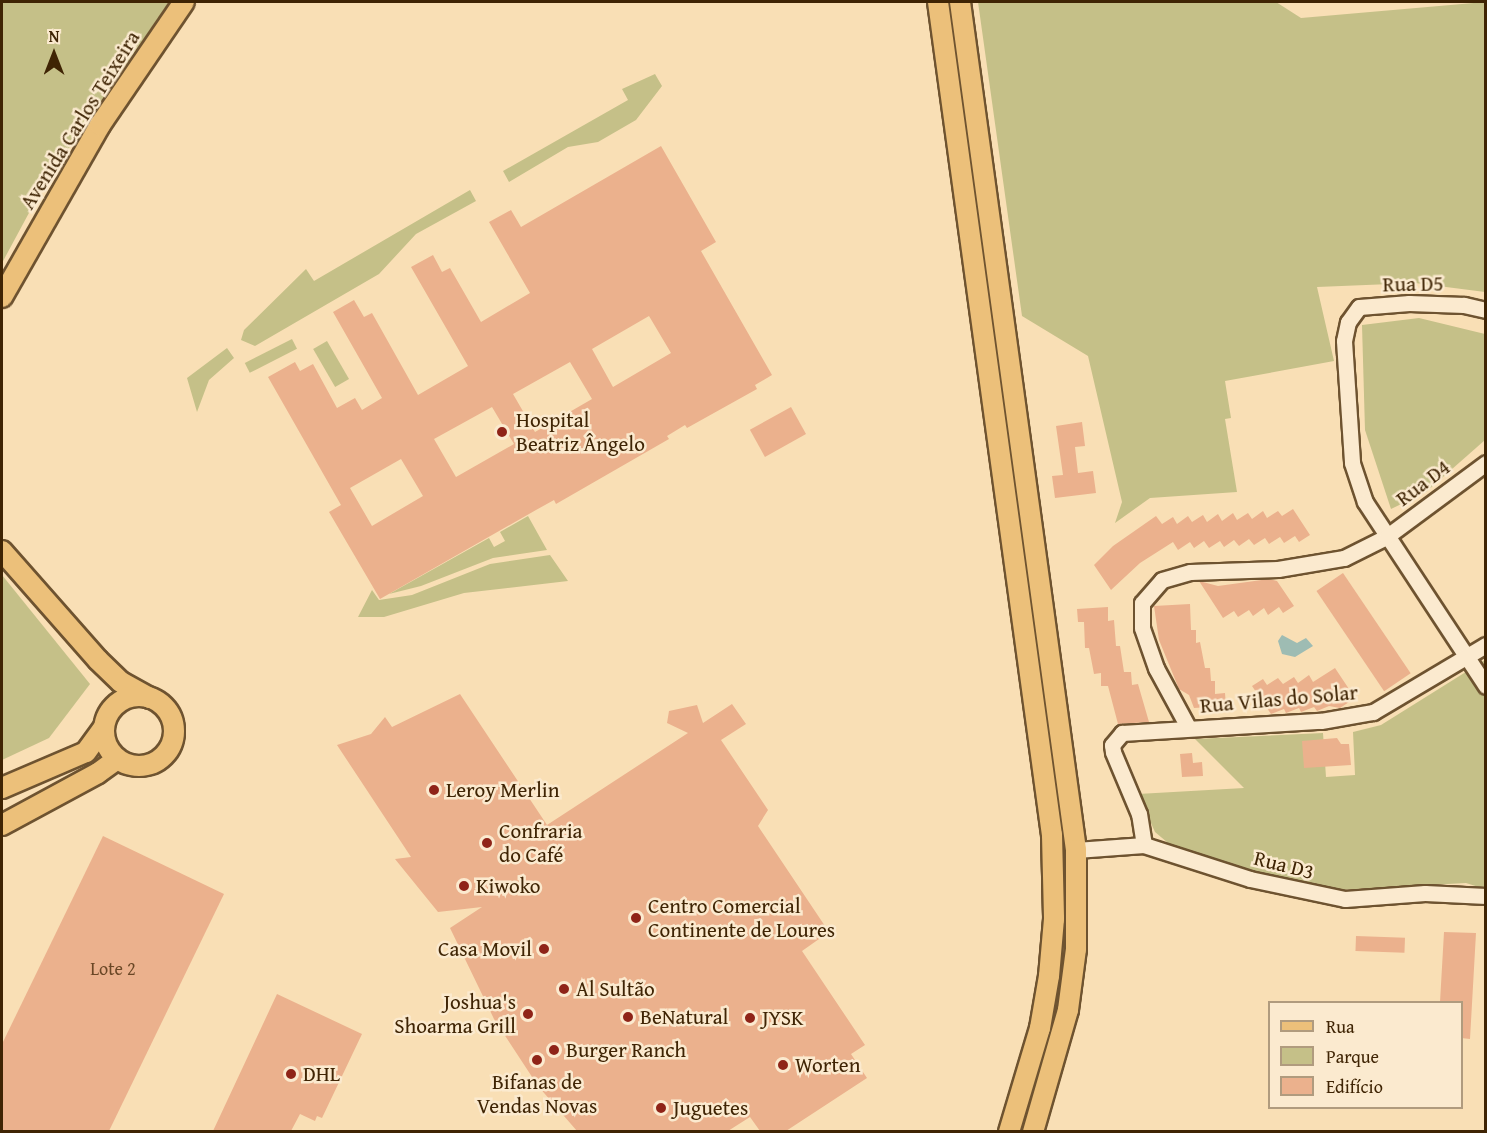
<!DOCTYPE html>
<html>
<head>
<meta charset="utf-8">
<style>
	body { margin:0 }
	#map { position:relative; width:1487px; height:1133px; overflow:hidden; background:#f9dfb5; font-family:"Gentium Book Plus",serif }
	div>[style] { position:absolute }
	.green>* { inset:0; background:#c5c088; transform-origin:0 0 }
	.water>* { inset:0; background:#9ebcb3 }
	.building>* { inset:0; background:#ebb18d; transform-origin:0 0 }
	.roads { filter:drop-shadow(2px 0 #6e5330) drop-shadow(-2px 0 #6e5330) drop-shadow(0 2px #6e5330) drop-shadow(0 -2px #6e5330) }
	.minor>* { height:15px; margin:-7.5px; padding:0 7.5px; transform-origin:7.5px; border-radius:7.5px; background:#fbeacf }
	.major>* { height:20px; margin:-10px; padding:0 10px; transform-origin:10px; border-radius:10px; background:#ecc07a }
	.major>.ring { margin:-10px; padding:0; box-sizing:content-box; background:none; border:20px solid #ecc07a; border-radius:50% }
	.dots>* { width:16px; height:16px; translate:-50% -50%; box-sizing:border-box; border:3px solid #fbeacf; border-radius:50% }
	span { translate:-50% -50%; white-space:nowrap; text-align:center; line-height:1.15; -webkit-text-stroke:5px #fbeacf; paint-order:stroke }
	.number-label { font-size:18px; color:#6a4726 }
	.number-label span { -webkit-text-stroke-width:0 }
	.street-label { font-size:21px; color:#3f2404 }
	.poi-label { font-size:21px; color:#3f2404 }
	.left { translate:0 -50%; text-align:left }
	.right { translate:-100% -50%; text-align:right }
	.frame { position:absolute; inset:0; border:3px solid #3f2404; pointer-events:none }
	.legend { position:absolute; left:1268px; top:1001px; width:195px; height:108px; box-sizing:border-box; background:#fbeacf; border:2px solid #b09b7e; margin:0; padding:8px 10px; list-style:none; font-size:18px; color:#3f2404 }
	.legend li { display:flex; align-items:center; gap:12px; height:30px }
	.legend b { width:30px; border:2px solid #b09b7e }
	.north { position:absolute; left:24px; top:24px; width:60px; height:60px; -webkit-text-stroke:4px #fbeacf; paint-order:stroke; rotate:0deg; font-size:16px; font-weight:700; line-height:24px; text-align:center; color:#3f2404 }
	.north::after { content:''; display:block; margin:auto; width:21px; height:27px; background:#3f2404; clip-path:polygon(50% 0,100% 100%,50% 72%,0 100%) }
</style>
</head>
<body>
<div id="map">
	<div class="green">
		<i style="clip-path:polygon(2px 2px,169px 2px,44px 185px,2px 263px)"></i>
		<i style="clip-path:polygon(978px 2px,1276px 2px,1301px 18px,1485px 2px,1485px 292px,1415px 283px,1317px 287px,1334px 361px,1225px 381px,1231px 418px,1225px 419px,1237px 492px,1150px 498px,1115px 523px,1122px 502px,1088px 356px,1022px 316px)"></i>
		<i style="clip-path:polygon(655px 74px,662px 86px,636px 120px,598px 142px,568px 147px,509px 182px,503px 171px,628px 100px,622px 89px)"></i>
		<i style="clip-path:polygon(470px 190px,476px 201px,416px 234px,379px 274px,255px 346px,241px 340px,244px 330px,306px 269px,314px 281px)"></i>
		<i style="clip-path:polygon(1419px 318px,1485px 334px,1485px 440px,1426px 492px,1391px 509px,1365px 430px,1362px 325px)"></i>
		<i style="left:292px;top:339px;width:11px;height:53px;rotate:63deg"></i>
		<i style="left:327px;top:341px;width:44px;height:16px;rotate:60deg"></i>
		<i style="clip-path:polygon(227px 348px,234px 358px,209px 380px,197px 412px,187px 378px)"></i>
		<i style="clip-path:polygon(528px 516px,547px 550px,493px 558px,421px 586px,389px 594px,489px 538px,494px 547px,505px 541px,500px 532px)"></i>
		<i style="clip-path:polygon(550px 555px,568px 581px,464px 593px,384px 617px,358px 617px,372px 590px,379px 600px,412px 595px,490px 564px)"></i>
		<i style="clip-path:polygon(2px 575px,90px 684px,49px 738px,2px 760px)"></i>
		<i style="clip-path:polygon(1485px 660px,1485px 889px,1466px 883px,1338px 890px,1234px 868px,1174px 848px,1155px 832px,1138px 794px,1244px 788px,1195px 739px,1323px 733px,1326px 777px,1355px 775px,1353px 732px,1381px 725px)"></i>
	</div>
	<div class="water">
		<i style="clip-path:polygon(1282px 635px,1297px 643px,1306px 638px,1313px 646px,1295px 657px,1282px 654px,1278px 641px)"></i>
	</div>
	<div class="building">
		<i style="clip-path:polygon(evenodd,661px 146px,716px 242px,701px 251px,772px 375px,755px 385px,757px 389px,687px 428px,685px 425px,667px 436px,669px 439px,556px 504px,554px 500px,536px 510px,380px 599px,329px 512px,341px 505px,268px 377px,295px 362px,300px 371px,313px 364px,337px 408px,355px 398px,362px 410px,382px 398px,333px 312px,354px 300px,364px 317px,372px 313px,418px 395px,468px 366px,411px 267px,433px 255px,442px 272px,450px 268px,481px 322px,530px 293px,489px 222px,511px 210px,521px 227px,661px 146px,649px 316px,671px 353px,613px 387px,592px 349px,649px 316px,661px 146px,570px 362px,592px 399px,535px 432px,513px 394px,570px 362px,661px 146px,492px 407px,514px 444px,456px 477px,434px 439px,492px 407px,661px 146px,401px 459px,423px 496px,372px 526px,350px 488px,401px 459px)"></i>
		<i style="left:791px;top:407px;width:31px;height:47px;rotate:61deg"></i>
		<i style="clip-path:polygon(1082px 422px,1085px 446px,1075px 447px,1078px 473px,1093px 471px,1096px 493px,1055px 498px,1052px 476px,1063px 475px,1056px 426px)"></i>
		<i style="clip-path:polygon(1293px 509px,1310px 535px,1299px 542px,1295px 536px,1284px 543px,1280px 537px,1269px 544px,1265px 538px,1254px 545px,1249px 539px,1239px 546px,1234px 540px,1224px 547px,1220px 541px,1209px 548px,1204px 541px,1194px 548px,1190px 542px,1178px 550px,1173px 542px,1140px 563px,1111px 590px,1094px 565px,1113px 546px,1156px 516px,1162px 524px,1173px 517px,1177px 524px,1188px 516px,1192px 522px,1203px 515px,1207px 522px,1218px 514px,1222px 521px,1233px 513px,1237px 520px,1248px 513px,1252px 519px,1263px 511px,1267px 518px,1278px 511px,1282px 516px)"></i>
		<i style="left:1343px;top:573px;width:121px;height:32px;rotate:56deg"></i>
		<i style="clip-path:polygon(1269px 579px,1277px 581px,1294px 606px,1283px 613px,1279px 607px,1268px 615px,1264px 608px,1253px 616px,1249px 610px,1238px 617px,1234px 611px,1223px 618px,1199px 581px,1218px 586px)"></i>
		<i style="clip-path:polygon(1190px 604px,1191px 630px,1196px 630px,1196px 643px,1200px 642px,1205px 668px,1210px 668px,1211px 681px,1215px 681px,1215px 694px,1225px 693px,1226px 706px,1194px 708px,1189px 695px,1179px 689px,1159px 640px,1154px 606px)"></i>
		<i style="clip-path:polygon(1108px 607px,1108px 621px,1114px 620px,1116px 646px,1120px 646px,1124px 672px,1131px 672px,1132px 685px,1138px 684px,1149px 722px,1118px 724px,1108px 686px,1101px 686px,1101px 673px,1094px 674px,1089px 648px,1085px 648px,1084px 622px,1078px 622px,1077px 609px)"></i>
		<i style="clip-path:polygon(1335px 668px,1355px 698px,1340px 708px,1329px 706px,1317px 711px,1314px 707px,1301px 712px,1299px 708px,1286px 713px,1284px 709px,1271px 714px,1252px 686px,1263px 679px,1267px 685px,1278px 678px,1283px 684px,1294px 677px,1298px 683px,1309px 675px,1313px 682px)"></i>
		<i style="clip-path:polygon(460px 694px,547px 825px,688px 733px,667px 723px,669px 711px,697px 705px,703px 723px,732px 704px,746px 724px,721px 740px,768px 810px,758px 826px,829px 932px,802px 951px,865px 1045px,851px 1054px,867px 1078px,786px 1131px,760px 1131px,750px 1117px,728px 1131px,577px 1131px,538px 1086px,494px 1019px,450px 928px,482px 907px,438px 912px,395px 859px,411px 857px,337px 745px,371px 734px,385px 717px,392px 727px)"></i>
		<i style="clip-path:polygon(1337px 738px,1341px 744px,1349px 744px,1351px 765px,1304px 768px,1302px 741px)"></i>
		<i style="clip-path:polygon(1192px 753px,1193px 763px,1202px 762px,1203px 776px,1182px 777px,1180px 754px)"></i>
		<i style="clip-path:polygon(103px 836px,224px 894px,109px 1131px,2px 1131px,2px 1044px)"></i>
		<i style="clip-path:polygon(1444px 932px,1476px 933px,1470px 1039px,1461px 1038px,1461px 1002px,1440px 1002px)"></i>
		<i style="left:1356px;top:936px;width:49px;height:15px;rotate:2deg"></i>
		<i style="clip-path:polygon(277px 994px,362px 1034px,322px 1118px,317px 1116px,315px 1121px,300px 1114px,291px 1131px,213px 1131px)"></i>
	</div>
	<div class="roads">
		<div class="minor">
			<i style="left:1486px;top:310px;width:23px;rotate:-167deg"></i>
			<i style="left:1464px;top:305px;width:55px;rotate:-177.9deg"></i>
			<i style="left:1409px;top:303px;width:50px;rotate:175.4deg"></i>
			<i style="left:1359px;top:307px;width:19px;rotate:126deg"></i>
			<i style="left:1348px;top:322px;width:19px;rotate:102deg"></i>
			<i style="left:1344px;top:341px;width:122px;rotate:86.2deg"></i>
			<i style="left:1352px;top:463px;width:41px;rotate:71.6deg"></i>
			<i style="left:1365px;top:502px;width:220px;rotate:56.7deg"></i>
			<i style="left:1188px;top:727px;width:67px;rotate:-118.5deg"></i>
			<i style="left:1156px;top:668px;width:42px;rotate:-109.3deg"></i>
			<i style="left:1142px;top:628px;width:25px;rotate:-90deg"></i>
			<i style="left:1142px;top:603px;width:30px;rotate:-49deg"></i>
			<i style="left:1162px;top:580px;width:29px;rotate:-16deg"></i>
			<i style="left:1190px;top:572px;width:88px;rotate:-2deg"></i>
			<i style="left:1278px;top:569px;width:67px;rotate:-9.5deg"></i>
			<i style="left:1344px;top:558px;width:47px;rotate:-26.6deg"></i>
			<i style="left:1386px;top:537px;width:124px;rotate:-36.5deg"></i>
			<i style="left:1144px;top:845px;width:31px;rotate:-99deg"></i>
			<i style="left:1139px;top:814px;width:67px;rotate:-112.8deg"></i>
			<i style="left:1113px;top:752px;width:7px;rotate:-98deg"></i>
			<i style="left:1112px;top:745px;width:16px;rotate:-50deg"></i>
			<i style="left:1122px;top:733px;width:199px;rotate:-3.5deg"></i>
			<i style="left:1321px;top:721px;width:53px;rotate:-9.8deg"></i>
			<i style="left:1373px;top:712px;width:131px;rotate:-30.7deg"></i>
			<i style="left:1076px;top:850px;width:68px;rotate:-4.2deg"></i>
			<i style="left:1144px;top:845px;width:111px;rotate:17.8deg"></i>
			<i style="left:1250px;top:879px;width:97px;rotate:11.9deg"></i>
			<i style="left:1345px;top:899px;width:80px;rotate:-4.3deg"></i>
			<i style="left:1425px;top:893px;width:61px;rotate:2.8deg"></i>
		</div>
		<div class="major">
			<i style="left:938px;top:2px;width:841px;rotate:82.21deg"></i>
			<i style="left:1052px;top:835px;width:84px;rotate:88.6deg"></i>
			<i style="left:1054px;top:919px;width:57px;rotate:95deg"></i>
			<i style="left:1049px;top:976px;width:53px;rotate:99.8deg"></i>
			<i style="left:1040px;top:1028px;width:109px;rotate:106.6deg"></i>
			<i style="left:960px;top:2px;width:856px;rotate:82.21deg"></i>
			<i style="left:1076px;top:850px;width:99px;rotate:90deg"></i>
			<i style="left:1076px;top:949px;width:62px;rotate:97.5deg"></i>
			<i style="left:1068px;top:1010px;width:127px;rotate:106deg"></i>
			<i style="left:2px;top:297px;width:198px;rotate:-60.3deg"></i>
			<i style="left:100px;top:125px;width:149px;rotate:-55.7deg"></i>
			<i style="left:2px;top:551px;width:145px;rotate:48.6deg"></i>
			<i style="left:98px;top:660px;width:32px;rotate:44deg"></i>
			<i style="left:121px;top:682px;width:33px;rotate:29deg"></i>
			<i class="ring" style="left:104px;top:696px;width:50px;height:50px"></i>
			<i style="left:2px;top:788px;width:91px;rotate:-23.2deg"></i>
			<i style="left:86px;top:752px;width:31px;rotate:-54deg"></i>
			<i style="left:2px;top:825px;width:109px;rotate:-28.4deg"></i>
			<i style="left:98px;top:773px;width:24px;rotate:-36deg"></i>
		</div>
	</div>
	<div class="dots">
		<i style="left:502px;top:432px;background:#8f2418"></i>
		<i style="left:434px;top:790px;background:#8f2418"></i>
		<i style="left:487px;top:843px;background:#8f2418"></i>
		<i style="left:464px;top:886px;background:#8f2418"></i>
		<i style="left:636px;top:918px;background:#8f2418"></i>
		<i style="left:544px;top:949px;background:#8f2418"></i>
		<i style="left:564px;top:989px;background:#8f2418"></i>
		<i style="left:528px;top:1014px;background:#8f2418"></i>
		<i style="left:628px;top:1017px;background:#8f2418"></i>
		<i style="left:750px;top:1018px;background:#8f2418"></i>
		<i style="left:554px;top:1050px;background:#8f2418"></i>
		<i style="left:537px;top:1060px;background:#8f2418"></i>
		<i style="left:783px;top:1065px;background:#8f2418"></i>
		<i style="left:291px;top:1074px;background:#8f2418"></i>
		<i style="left:661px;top:1108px;background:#8f2418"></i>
	</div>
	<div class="number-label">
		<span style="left:113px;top:969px">Lote 2</span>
	</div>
	<div class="street-label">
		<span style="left:80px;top:120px;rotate:-58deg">Avenida Carlos Teixeira</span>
		<span style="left:1413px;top:284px;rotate:-1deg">Rua D5</span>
		<span style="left:1423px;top:483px;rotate:-37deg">Rua D4</span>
		<span style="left:1279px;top:699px;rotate:-5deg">Rua Vilas do Solar</span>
		<span style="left:1284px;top:865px;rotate:14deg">Rua D3</span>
	</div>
	<div class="poi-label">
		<span class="left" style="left:516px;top:432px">Hospital<br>Beatriz Ângelo</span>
		<span class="left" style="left:446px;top:790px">Leroy Merlin</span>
		<span class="left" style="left:499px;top:843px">Confraria<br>do Café</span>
		<span class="left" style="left:476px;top:886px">Kiwoko</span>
		<span class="left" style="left:648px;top:918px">Centro Comercial<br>Continente de Loures</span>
		<span class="right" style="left:532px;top:949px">Casa Movil</span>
		<span class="left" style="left:576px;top:989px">Al Sultão</span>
		<span class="right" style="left:516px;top:1014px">Joshua's<br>Shoarma Grill</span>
		<span class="left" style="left:640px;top:1017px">BeNatural</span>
		<span class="left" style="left:762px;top:1018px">JYSK</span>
		<span class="left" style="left:566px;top:1050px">Burger Ranch</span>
		<span class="left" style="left:795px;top:1065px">Worten</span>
		<span class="left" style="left:303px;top:1074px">DHL</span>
		<span style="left:537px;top:1094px">Bifanas de<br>Vendas Novas</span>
		<span class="left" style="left:673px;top:1108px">Juguetes</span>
	</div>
	<div class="frame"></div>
	<ul class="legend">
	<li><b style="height:8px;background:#ecc07a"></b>Rua</li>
	<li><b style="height:16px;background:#c5c088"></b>Parque</li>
	<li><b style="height:16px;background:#ebb18d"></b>Edifício</li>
	</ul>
	<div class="north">N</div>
</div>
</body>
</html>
